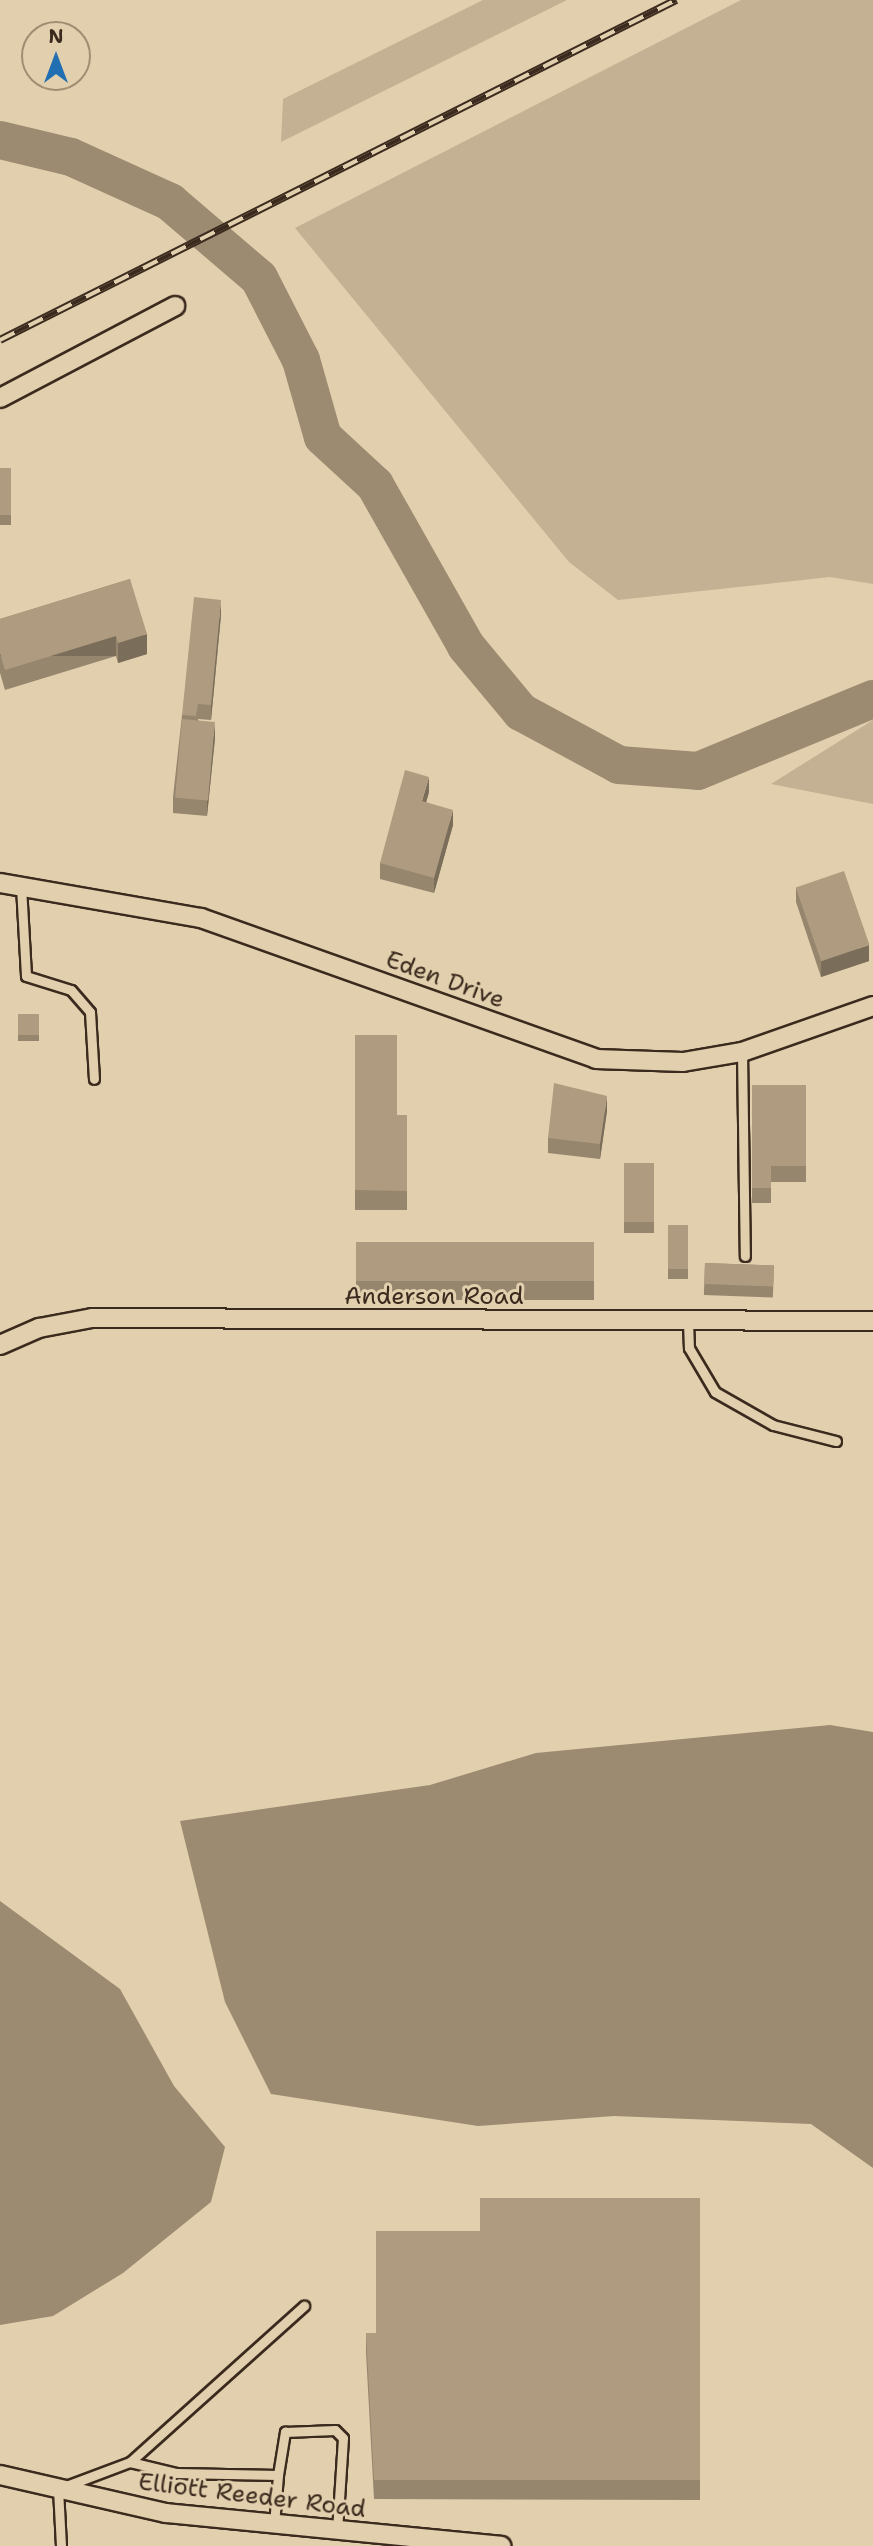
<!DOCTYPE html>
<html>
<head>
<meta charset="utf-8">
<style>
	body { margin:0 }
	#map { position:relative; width:873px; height:2546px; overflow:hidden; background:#e2cfad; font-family:"Shantell Sans",sans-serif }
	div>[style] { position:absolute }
	.green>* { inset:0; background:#c4b193 }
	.water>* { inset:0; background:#9c8a71 }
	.river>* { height:38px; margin:-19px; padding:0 19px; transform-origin:19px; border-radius:19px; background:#9c8a71 }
	.roads { filter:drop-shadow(2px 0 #3b2a1e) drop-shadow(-2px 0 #3b2a1e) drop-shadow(0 2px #3b2a1e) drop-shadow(0 -2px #3b2a1e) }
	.lane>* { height:9px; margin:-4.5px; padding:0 4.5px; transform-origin:4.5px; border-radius:4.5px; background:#e2cfad }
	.street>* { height:18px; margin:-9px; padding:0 9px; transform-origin:9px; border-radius:9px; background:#e2cfad }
	.rail>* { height:8px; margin-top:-4px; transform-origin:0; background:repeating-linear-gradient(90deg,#e2cfad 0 16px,#3b2a1e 0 32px); box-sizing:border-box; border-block:2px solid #3b2a1e }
	.wall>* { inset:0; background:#96866e; transform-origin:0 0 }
	.shaded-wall>* { inset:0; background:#7a6d5a; transform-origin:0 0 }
	.building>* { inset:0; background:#af9c80; transform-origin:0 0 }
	span { translate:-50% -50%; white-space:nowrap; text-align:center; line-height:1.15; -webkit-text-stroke:6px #e2cfad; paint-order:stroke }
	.street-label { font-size:24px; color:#3b2a1e }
	.north { position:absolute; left:21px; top:21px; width:70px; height:70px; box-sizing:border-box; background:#e2cfad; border:2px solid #9f8d74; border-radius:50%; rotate:0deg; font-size:19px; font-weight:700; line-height:28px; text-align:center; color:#3b2a1e }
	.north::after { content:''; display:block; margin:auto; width:24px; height:32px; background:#1f6fb2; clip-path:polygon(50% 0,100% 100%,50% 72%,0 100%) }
</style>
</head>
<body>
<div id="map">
	<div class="green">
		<i style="clip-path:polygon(483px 0,567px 0,281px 142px,283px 99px)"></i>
		<i style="clip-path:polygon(741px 0,873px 0,873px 584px,830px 577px,618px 600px,569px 562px,295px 228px)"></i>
		<i style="clip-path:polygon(873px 720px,873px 804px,771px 784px)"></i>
	</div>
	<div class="water">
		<i style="clip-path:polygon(830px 1725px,873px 1732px,873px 2168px,811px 2124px,614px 2116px,478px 2126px,271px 2094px,225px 2002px,180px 1821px,430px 1785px,536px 1753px)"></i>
		<i style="clip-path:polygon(0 1901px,120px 1989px,174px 2086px,225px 2147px,211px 2202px,123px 2273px,53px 2316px,0 2325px)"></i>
	</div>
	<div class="river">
		<i style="left:0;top:140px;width:73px;rotate:13.5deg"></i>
		<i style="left:71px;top:157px;width:109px;rotate:24.4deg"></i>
		<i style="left:170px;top:202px;width:117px;rotate:40.5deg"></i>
		<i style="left:259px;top:278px;width:92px;rotate:62.9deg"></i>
		<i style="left:301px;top:360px;width:80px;rotate:74.1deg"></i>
		<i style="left:323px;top:437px;width:71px;rotate:42.7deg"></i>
		<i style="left:375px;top:485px;width:185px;rotate:60.5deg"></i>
		<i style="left:466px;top:646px;width:86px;rotate:50.2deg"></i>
		<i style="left:521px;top:712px;width:111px;rotate:28.4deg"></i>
		<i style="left:619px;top:765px;width:79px;rotate:4.3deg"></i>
		<i style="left:698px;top:771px;width:189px;rotate:-22.4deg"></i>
	</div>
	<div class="roads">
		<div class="lane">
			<i style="left:21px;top:886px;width:90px;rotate:86.8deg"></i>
			<i style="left:26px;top:976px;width:47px;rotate:17.3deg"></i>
			<i style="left:71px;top:990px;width:29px;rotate:49deg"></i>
			<i style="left:90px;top:1012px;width:67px;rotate:86.6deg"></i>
			<i style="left:742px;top:1052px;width:204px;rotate:89.2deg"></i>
			<i style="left:688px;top:1321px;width:27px;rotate:88deg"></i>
			<i style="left:689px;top:1348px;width:51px;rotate:59.4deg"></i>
			<i style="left:715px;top:1392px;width:67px;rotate:29.6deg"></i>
			<i style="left:773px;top:1425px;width:65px;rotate:14.3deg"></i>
			<i style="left:130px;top:2462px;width:47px;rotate:13.4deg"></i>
			<i style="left:176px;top:2473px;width:102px;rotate:1.1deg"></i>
			<i style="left:278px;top:2475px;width:44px;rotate:-80.8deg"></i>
			<i style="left:285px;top:2432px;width:50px;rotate:-2.3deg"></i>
			<i style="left:335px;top:2430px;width:11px;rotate:45deg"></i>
			<i style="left:343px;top:2438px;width:93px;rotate:93.7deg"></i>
			<i style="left:274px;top:2525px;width:50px;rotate:-85.4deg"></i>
			<i style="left:61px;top:2546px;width:57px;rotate:-93deg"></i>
			<i style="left:58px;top:2489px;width:77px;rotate:-20.6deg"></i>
			<i style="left:130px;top:2462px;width:234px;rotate:-41.9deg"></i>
		</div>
		<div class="street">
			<i style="left:0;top:398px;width:198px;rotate:-27.7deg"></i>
			<i style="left:0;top:883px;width:204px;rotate:9.9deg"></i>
			<i style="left:201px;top:918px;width:419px;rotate:19.6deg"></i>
			<i style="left:596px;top:1059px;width:87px;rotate:2deg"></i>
			<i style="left:683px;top:1062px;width:60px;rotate:-9.6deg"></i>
			<i style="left:742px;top:1052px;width:139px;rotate:-19.3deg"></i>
			<i style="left:0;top:1345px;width:43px;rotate:-23.6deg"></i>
			<i style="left:39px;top:1328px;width:54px;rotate:-10.7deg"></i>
			<i style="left:92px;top:1318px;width:781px;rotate:0.22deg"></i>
			<i style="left:0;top:2475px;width:170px;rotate:12.9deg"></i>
			<i style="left:166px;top:2513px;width:337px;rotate:5.6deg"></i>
		</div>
	</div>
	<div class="rail">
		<i style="left:0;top:340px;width:757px;rotate:-26.7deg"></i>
	</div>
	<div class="wall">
		<i style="left:0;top:468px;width:11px;height:57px"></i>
		<i style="clip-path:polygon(130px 579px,147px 654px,118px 663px,116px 656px,5px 690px,0 673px,0 619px)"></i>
		<i style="clip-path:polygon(221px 615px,211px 720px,198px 719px,198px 720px,215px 738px,207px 816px,173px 813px,173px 797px,182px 715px)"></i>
		<i style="clip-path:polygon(429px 792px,426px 802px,453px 825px,434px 893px,380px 879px,380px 863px)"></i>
		<i style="clip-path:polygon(796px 887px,869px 961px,821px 977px,796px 902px)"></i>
		<i style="left:18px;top:1014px;width:21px;height:27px"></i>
		<i style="clip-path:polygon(355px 1035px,397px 1115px,407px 1115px,407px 1210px,355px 1210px)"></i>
		<i style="clip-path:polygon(752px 1085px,806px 1085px,806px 1182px,771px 1182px,771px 1203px,752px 1203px)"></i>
		<i style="clip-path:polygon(607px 1111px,600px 1159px,548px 1153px,548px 1138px)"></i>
		<i style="left:624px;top:1163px;width:30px;height:70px"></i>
		<i style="left:668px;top:1225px;width:20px;height:54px"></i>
		<i style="left:356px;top:1242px;width:238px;height:58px"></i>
		<i style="left:705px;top:1263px;width:69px;height:32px;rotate:2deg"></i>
		<i style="clip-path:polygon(700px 2198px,700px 2500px,374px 2499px,366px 2353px,366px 2333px,376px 2333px,480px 2231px)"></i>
	</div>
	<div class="shaded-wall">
		<i style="clip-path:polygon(221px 600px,221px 615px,211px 720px,211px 705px)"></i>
		<i style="clip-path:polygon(147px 634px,147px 654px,118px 663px,118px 643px)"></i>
		<i style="left:116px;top:636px;width:20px;height:116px;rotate:90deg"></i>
		<i style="clip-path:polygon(215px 722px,215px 738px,207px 816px,207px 801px)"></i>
		<i style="clip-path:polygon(429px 777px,429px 792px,422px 817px,422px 801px)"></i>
		<i style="clip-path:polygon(453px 810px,453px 825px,434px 893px,434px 878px)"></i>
		<i style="clip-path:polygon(869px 945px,869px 961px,821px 977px,821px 961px)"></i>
		<i style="clip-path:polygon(607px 1096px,607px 1111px,600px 1159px,600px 1144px)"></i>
	</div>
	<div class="building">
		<i style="left:0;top:468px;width:11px;height:47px"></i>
		<i style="clip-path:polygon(130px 579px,147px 634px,118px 643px,116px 636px,5px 670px,0 653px,0 619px)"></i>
		<i style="clip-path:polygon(194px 597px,221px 600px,211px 705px,198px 704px,196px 716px,182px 715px)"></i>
		<i style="left:182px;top:719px;width:33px;height:79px;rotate:5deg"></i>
		<i style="clip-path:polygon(405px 770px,429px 777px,422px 801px,453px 810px,434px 878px,380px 863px)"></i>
		<i style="left:844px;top:871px;width:78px;height:51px;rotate:71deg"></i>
		<i style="left:18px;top:1014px;width:21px;height:21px"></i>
		<i style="clip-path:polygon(355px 1035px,397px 1035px,397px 1115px,407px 1115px,407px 1191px,355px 1190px)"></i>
		<i style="clip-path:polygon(554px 1083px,607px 1096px,600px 1144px,548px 1138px)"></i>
		<i style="clip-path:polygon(752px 1085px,806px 1085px,806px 1166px,771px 1166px,771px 1188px,752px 1188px)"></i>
		<i style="left:624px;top:1163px;width:30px;height:59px"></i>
		<i style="left:668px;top:1225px;width:20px;height:44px"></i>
		<i style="left:356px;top:1242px;width:238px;height:39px"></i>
		<i style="left:705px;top:1263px;width:69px;height:21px;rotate:2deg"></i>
		<i style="clip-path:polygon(480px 2198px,700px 2198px,700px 2480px,374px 2480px,366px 2333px,376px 2333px,376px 2231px,480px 2231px)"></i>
	</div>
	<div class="street-label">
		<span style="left:445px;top:980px;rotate:20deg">Eden Drive</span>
		<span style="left:434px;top:1297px">Anderson Road</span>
		<span style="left:252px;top:2496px;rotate:7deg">Elliott Reeder Road</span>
	</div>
	<div class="north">N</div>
</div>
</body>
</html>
